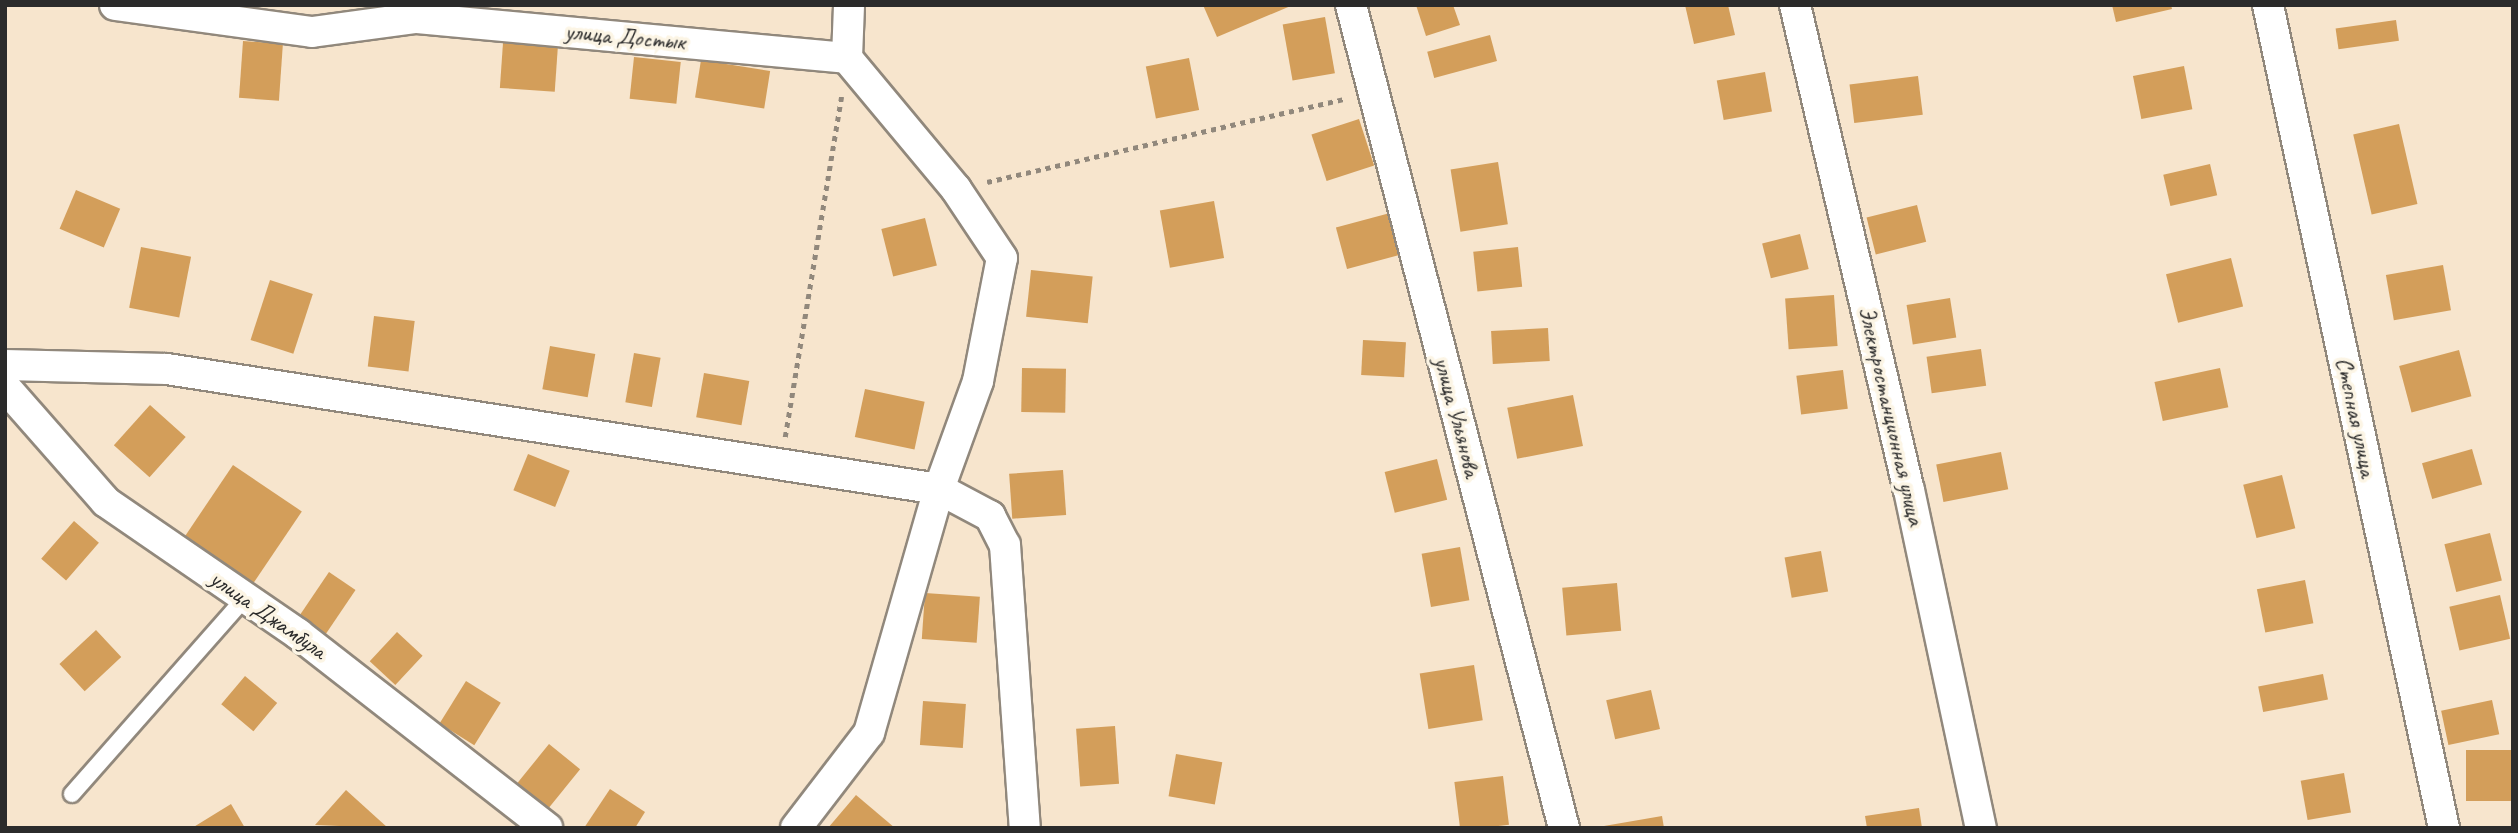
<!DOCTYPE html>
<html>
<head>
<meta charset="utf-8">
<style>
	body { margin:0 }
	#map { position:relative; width:2518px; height:833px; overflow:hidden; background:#f7e5cd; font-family:Caveat,sans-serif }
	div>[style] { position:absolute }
	.building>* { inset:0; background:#d39e5a; transform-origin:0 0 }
	.path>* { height:4.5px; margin-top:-2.25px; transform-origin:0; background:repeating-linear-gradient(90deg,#91887c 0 5px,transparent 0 10px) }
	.roads { filter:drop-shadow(2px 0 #91887c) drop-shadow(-2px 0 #91887c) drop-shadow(0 2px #91887c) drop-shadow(0 -2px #91887c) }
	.service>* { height:16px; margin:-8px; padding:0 8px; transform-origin:8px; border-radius:8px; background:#fff }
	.minor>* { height:30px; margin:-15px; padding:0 15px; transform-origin:15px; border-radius:15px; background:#fff }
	span { translate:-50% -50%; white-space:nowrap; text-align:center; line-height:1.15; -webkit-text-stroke:7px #fcf5e5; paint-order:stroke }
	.street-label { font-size:24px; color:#2b2b2b }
	.frame { position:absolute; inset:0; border:7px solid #2b2b2b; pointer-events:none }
</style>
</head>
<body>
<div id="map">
	<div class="building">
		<i style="clip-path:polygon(1203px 5px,1293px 5px,1217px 37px)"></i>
		<i style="clip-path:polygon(1416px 5px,1453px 5px,1460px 25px,1426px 36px)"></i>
		<i style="clip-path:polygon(1685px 5px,1728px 5px,1735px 35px,1694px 44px)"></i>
		<i style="clip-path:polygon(2112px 5px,2171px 5px,2172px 9px,2116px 22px)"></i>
		<i style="left:1325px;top:17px;width:57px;height:43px;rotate:80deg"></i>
		<i style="left:2396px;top:20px;width:21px;height:61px;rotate:82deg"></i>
		<i style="left:1490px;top:35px;width:27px;height:65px;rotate:75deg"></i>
		<i style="left:243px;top:41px;width:40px;height:57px;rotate:4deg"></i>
		<i style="left:503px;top:43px;width:55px;height:45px;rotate:4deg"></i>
		<i style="left:634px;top:57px;width:47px;height:42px;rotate:6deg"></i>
		<i style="left:1189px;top:58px;width:53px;height:44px;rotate:79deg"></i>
		<i style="left:701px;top:60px;width:70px;height:38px;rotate:9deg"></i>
		<i style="left:2184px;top:66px;width:44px;height:52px;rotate:79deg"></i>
		<i style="left:1765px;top:72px;width:40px;height:49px;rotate:80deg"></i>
		<i style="left:1918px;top:76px;width:39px;height:69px;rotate:83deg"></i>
		<i style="left:1359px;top:119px;width:49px;height:50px;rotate:72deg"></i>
		<i style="left:2399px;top:124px;width:82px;height:47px;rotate:77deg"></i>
		<i style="left:1498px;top:162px;width:63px;height:48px;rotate:81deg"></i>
		<i style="left:2210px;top:164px;width:32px;height:48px;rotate:77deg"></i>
		<i style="left:76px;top:190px;width:48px;height:42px;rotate:23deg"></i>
		<i style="left:1214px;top:201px;width:58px;height:55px;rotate:80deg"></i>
		<i style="left:1917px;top:205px;width:38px;height:52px;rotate:76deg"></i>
		<i style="left:1390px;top:213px;width:43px;height:56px;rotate:75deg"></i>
		<i style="left:925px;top:218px;width:49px;height:45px;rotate:76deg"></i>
		<i style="left:1800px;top:234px;width:36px;height:39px;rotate:76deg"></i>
		<i style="left:141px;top:247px;width:51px;height:62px;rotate:11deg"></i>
		<i style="left:1518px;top:247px;width:40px;height:45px;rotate:84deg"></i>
		<i style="left:2231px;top:258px;width:50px;height:67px;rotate:76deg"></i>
		<i style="left:2443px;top:265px;width:46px;height:58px;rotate:80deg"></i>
		<i style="left:1031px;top:270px;width:62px;height:47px;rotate:6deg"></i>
		<i style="left:270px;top:280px;width:45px;height:63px;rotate:18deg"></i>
		<i style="left:1834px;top:295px;width:51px;height:49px;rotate:86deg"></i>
		<i style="left:1950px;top:298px;width:40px;height:44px;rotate:81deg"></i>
		<i style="left:374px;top:316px;width:41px;height:51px;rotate:7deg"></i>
		<i style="left:1548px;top:328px;width:33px;height:57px;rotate:87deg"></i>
		<i style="left:1363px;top:340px;width:43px;height:35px;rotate:3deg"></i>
		<i style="left:550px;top:346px;width:46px;height:44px;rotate:10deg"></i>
		<i style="left:1981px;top:349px;width:37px;height:55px;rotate:82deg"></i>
		<i style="left:2459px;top:350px;width:48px;height:62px;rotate:75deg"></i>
		<i style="left:634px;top:353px;width:27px;height:50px;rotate:10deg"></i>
		<i style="left:1022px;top:368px;width:44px;height:44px;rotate:1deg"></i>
		<i style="left:2220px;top:368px;width:40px;height:67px;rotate:78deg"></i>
		<i style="left:1843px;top:370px;width:39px;height:47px;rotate:83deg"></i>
		<i style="left:704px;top:373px;width:46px;height:45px;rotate:10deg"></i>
		<i style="left:865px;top:389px;width:61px;height:49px;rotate:12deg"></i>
		<i style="left:1573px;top:395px;width:52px;height:67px;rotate:79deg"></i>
		<i style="left:150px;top:405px;width:48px;height:54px;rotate:42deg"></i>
		<i style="left:2472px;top:449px;width:37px;height:52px;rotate:74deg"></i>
		<i style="left:2001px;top:452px;width:38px;height:66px;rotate:79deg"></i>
		<i style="left:528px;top:454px;width:45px;height:39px;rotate:22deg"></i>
		<i style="left:1437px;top:459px;width:42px;height:54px;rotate:76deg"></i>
		<i style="left:233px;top:465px;width:83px;height:94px;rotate:34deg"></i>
		<i style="left:1063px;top:470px;width:45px;height:54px;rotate:86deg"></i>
		<i style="left:2282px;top:475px;width:55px;height:40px;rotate:76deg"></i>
		<i style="left:74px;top:521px;width:33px;height:50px;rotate:41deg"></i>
		<i style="left:2490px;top:533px;width:49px;height:47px;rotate:76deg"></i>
		<i style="left:1460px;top:547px;width:54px;height:39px;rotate:80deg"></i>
		<i style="left:1821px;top:551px;width:41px;height:37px;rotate:80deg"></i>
		<i style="left:329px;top:572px;width:32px;height:55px;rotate:34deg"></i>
		<i style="left:2305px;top:580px;width:44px;height:49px;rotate:79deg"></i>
		<i style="left:1617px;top:583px;width:48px;height:55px;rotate:85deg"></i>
		<i style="left:925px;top:593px;width:55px;height:46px;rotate:4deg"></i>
		<i style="left:2500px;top:595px;width:45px;height:52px;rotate:77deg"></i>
		<i style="left:96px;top:630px;width:37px;height:50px;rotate:47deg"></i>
		<i style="left:397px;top:632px;width:35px;height:40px;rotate:43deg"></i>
		<i style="left:1474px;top:665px;width:56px;height:55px;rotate:81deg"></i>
		<i style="left:2323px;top:674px;width:26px;height:66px;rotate:79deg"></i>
		<i style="left:245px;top:676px;width:42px;height:37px;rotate:40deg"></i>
		<i style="left:466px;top:681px;width:41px;height:50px;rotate:32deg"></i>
		<i style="left:1651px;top:690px;width:40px;height:46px;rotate:77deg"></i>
		<i style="left:2492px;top:700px;width:35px;height:52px;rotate:78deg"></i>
		<i style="left:923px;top:701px;width:43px;height:44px;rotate:4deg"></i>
		<i style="left:1115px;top:726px;width:58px;height:39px;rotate:86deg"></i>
		<i style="left:549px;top:744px;width:40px;height:55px;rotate:39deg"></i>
		<i style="left:2513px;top:750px;width:51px;height:47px;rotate:90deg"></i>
		<i style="left:1176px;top:754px;width:47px;height:43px;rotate:10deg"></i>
		<i style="left:2344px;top:773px;width:40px;height:44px;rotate:80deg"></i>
		<i style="left:1503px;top:776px;width:49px;height:49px;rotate:83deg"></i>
		<i style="clip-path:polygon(610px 789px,645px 812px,635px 828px,584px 828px)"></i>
		<i style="clip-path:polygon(346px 790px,388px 828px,315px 825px)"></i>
		<i style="clip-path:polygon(856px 795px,895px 828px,828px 828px)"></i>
		<i style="clip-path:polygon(231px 804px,245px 828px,192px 828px)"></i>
		<i style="clip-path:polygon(1919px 808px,1922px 828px,1867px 828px,1865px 816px)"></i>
		<i style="clip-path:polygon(1662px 816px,1664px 828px,1604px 828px,1604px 826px)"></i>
	</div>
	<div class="path">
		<i style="left:987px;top:182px;width:367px;rotate:-13.1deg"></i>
		<i style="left:785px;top:437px;width:345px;rotate:-80.6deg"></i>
	</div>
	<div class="roads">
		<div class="service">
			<i style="left:72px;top:794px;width:261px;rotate:-48.6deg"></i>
		</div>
		<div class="minor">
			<i style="left:115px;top:5px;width:199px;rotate:7.8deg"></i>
			<i style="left:312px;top:32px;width:105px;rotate:-7.7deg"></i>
			<i style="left:418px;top:5px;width:13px;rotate:99deg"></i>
			<i style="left:416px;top:18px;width:433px;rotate:5.3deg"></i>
			<i style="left:1351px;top:5px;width:850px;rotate:75.49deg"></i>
			<i style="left:1795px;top:5px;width:498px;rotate:76.8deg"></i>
			<i style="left:1909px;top:490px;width:346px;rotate:78deg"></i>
			<i style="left:2268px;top:5px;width:842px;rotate:77.93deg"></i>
			<i style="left:5px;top:365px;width:162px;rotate:1.4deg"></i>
			<i style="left:167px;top:369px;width:781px;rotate:8.84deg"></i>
			<i style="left:939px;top:489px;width:58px;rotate:27.9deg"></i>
			<i style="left:990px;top:516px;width:33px;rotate:63deg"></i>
			<i style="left:1005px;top:545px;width:284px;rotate:86deg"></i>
			<i style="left:5px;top:387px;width:153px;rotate:48.7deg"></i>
			<i style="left:106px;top:502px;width:233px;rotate:34.5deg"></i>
			<i style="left:298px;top:634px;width:316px;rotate:37.9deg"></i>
			<i style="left:796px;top:828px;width:120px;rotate:-52.5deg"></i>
			<i style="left:869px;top:733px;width:254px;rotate:-74deg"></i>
			<i style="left:939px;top:489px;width:115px;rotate:-70.1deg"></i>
			<i style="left:978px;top:381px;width:125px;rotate:-79deg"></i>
			<i style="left:1002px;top:258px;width:83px;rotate:-123.7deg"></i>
			<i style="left:956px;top:189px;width:170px;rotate:-129.8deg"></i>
			<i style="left:847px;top:58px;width:53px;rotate:-87.8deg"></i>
		</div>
	</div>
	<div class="street-label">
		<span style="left:625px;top:37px;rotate:5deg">улица Достык</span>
		<span style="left:1891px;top:416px;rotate:77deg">Электростанционная улица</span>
		<span style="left:1457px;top:417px;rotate:75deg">улица Ульянова</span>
		<span style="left:2356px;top:417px;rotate:78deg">Степная улица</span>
		<span style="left:268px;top:615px;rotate:35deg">улица Джамбула</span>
	</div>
	<div class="frame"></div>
</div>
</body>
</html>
